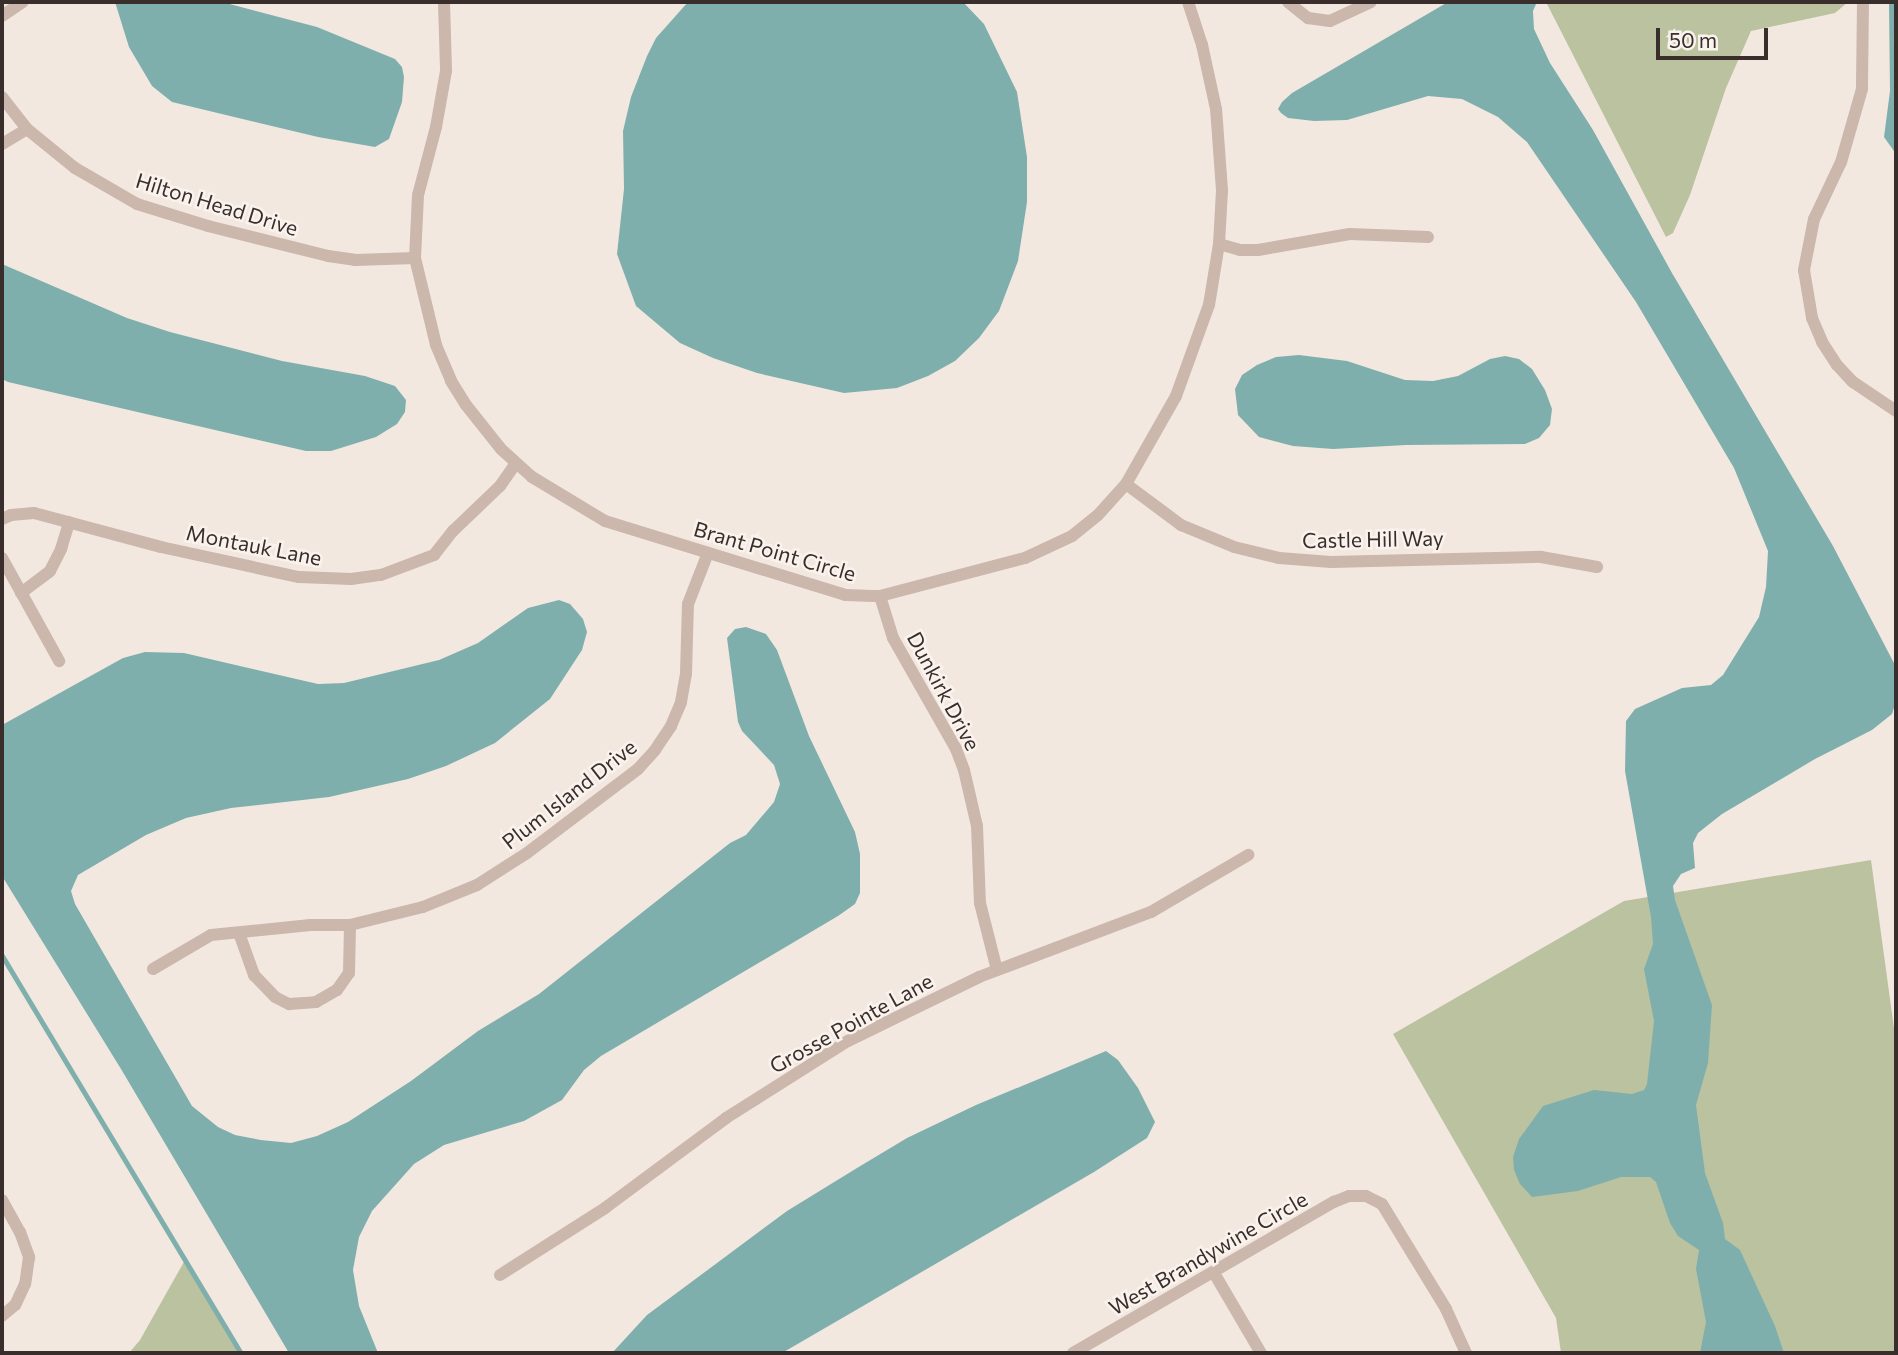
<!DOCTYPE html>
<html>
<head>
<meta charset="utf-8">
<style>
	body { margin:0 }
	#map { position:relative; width:1898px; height:1355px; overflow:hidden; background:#f3e8e0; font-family:Commissioner,sans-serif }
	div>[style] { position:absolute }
	.green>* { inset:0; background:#bac2a0 }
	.water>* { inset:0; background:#7fafad }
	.stream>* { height:4.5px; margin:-2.25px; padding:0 2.25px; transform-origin:2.25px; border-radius:2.25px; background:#7fafad }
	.street>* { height:12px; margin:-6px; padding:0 6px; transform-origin:6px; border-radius:6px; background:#cbb7ac }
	span { translate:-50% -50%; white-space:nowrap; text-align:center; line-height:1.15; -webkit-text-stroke:5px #faf3ed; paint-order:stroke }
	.street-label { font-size:21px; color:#392e2b }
	.frame { position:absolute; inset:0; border:4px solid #392e2b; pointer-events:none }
	.scale { position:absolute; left:1656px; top:28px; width:112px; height:32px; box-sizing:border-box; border:4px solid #392e2b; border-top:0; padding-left:9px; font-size:21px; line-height:24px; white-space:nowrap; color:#392e2b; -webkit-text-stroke:5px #faf3ed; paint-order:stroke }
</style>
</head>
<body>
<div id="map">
	<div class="green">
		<i style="clip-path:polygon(1546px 2px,1848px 2px,1835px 13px,1751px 31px,1726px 88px,1690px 195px,1673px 233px,1666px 237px)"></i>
		<i style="clip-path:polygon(1871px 860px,1896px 1043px,1896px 1353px,1561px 1353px,1556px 1318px,1393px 1034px,1624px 901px)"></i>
		<i style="clip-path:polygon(185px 1260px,241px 1353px,129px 1353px,140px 1340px)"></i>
	</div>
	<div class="water">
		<i style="clip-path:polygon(115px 2px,222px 2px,317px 27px,395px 59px,402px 67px,404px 77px,402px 102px,389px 139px,375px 147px,318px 137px,172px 102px,152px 86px,129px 47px)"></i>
		<i style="clip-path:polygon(688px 2px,963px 2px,984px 24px,1017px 92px,1027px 157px,1027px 202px,1018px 261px,999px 311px,979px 338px,955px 361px,928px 376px,897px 388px,844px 393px,757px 373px,713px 358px,680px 343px,636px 306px,617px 254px,624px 189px,623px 131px,631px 97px,647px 56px,656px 38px)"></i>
		<i style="clip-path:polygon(1448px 2px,1537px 2px,1533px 11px,1534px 29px,1550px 63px,1593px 130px,1672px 273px,1833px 546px,1896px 667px,1896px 701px,1892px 714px,1872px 730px,1815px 759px,1722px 814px,1698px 833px,1693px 843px,1695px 868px,1681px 874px,1673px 886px,1675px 900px,1712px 1005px,1708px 1063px,1696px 1105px,1705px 1173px,1723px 1223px,1725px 1239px,1740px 1250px,1775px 1326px,1784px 1353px,1700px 1353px,1706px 1322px,1696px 1269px,1699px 1250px,1678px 1236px,1670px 1223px,1656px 1182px,1650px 1177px,1621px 1177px,1578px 1191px,1532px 1197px,1520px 1184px,1514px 1170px,1513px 1157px,1519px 1139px,1543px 1106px,1594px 1090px,1632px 1094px,1644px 1090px,1647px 1084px,1654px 1021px,1644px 969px,1653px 944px,1651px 917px,1625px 771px,1626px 721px,1635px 709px,1682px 688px,1711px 685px,1723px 675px,1759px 617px,1766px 587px,1768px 551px,1734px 468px,1636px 302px,1527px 142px,1498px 117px,1462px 99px,1428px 96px,1347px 120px,1314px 121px,1288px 118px,1281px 113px,1278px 109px,1282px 102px,1292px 93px)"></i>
		<i style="clip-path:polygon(1889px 2px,1896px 2px,1896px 154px,1884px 137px,1890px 91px)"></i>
		<i style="clip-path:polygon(2px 264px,127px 318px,170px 332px,282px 361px,365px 376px,395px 386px,406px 400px,405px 412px,397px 424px,376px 437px,331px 451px,306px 451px,8px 382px,2px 379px)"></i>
		<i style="clip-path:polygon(1299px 355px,1347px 361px,1405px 380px,1433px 381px,1458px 376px,1490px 359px,1505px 356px,1519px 359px,1532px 369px,1545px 390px,1552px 409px,1550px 425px,1539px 438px,1525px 444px,1406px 445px,1333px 449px,1293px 446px,1259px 437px,1238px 415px,1235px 389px,1242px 375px,1257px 365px,1276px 357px)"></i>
		<i style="clip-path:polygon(559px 600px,570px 604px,583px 619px,587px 632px,582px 650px,550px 699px,495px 743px,446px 766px,408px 779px,329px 797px,231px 808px,186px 818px,146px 835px,78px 875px,71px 891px,75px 904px,192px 1106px,218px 1127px,235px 1135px,261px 1140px,291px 1143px,317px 1136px,348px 1122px,411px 1081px,478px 1031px,539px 994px,730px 843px,746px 835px,774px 802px,780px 784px,774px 765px,742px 731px,738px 722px,727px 638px,735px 629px,746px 627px,766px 634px,777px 650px,809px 736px,855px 832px,860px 854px,860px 893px,855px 904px,838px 916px,601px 1056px,584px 1070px,562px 1100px,524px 1121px,444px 1145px,414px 1164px,372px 1211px,359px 1237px,353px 1270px,359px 1306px,378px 1353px,289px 1353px,121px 1069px,2px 876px,2px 725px,123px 658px,145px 652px,184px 653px,318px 684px,344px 683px,439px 660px,478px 643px,528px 608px)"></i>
		<i style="clip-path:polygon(1106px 1051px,1118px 1060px,1138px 1088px,1155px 1122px,1147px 1138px,1094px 1172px,782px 1353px,612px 1353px,647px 1315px,787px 1211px,857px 1168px,907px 1138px,976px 1105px)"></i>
	</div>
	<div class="stream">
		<i style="left:2px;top:955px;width:464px;rotate:59deg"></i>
	</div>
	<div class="street">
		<i style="left:444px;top:2px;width:69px;rotate:88.3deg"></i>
		<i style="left:446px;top:71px;width:57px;rotate:100.1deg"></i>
		<i style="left:436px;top:127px;width:70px;rotate:104.8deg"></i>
		<i style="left:418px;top:195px;width:63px;rotate:92.7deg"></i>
		<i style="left:415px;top:258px;width:89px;rotate:76.4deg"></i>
		<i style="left:436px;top:345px;width:39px;rotate:67deg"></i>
		<i style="left:451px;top:381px;width:28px;rotate:58deg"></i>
		<i style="left:466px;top:405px;width:56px;rotate:51.5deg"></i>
		<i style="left:501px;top:449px;width:42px;rotate:42.1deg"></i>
		<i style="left:532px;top:477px;width:85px;rotate:31.1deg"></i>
		<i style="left:605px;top:521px;width:251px;rotate:17.1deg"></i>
		<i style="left:845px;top:595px;width:35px;rotate:2deg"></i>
		<i style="left:880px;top:596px;width:150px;rotate:-14.7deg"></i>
		<i style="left:1025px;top:558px;width:52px;rotate:-25.1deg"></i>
		<i style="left:1072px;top:536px;width:33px;rotate:-39deg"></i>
		<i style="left:1098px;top:515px;width:42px;rotate:-47.9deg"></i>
		<i style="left:1126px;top:484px;width:101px;rotate:-60.4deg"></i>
		<i style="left:1176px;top:396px;width:97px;rotate:-70.1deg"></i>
		<i style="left:1209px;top:305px;width:62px;rotate:-80.7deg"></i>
		<i style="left:1219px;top:244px;width:54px;rotate:-86.8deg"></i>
		<i style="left:1222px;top:190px;width:81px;rotate:-94.2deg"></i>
		<i style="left:1216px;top:109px;width:66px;rotate:-102.3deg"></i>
		<i style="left:1202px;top:45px;width:45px;rotate:-108deg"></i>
		<i style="left:1288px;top:2px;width:26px;rotate:39deg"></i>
		<i style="left:1308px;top:18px;width:22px;rotate:8deg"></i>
		<i style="left:1330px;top:21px;width:45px;rotate:-24.9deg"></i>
		<i style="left:1863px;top:2px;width:87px;rotate:90.7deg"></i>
		<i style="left:1862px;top:89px;width:76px;rotate:106deg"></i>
		<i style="left:1841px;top:162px;width:63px;rotate:115.3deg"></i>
		<i style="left:1814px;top:219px;width:52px;rotate:101.1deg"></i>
		<i style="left:1804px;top:270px;width:49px;rotate:80.5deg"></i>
		<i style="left:1812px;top:318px;width:26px;rotate:67deg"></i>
		<i style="left:1822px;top:342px;width:27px;rotate:57deg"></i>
		<i style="left:1837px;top:365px;width:23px;rotate:47deg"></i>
		<i style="left:1853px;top:382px;width:52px;rotate:34deg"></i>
		<i style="left:2px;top:16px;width:25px;rotate:-34deg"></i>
		<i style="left:2px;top:97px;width:41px;rotate:52deg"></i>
		<i style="left:27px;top:129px;width:62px;rotate:39.1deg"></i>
		<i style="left:75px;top:168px;width:72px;rotate:30.1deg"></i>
		<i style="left:137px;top:204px;width:74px;rotate:17.2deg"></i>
		<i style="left:208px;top:226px;width:124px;rotate:14deg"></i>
		<i style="left:328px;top:256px;width:27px;rotate:8deg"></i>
		<i style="left:355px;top:260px;width:60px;rotate:-1.9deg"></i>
		<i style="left:2px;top:144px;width:29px;rotate:-31deg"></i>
		<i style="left:1219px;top:244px;width:22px;rotate:16deg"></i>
		<i style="left:1240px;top:250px;width:18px"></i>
		<i style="left:1258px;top:250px;width:93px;rotate:-9.9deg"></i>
		<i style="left:1350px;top:234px;width:78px;rotate:2.2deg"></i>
		<i style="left:1126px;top:484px;width:69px;rotate:36.7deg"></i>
		<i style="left:1181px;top:525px;width:57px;rotate:22.5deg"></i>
		<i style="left:1234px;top:547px;width:46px;rotate:13.7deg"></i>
		<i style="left:1279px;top:558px;width:52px;rotate:4.4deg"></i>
		<i style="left:1331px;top:562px;width:210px;rotate:-1.4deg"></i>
		<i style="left:1541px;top:557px;width:57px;rotate:10.1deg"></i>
		<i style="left:2px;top:519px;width:10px;rotate:-24deg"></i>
		<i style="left:11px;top:515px;width:23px;rotate:-5deg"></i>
		<i style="left:34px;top:513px;width:131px;rotate:15deg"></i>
		<i style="left:161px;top:547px;width:141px;rotate:12.3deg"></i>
		<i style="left:299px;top:577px;width:52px;rotate:2.2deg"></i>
		<i style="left:351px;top:579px;width:30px;rotate:-8deg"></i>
		<i style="left:381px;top:575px;width:57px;rotate:-20.7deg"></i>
		<i style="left:434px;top:555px;width:31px;rotate:-52deg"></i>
		<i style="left:453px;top:531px;width:65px;rotate:-43.8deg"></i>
		<i style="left:500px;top:486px;width:28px;rotate:-55deg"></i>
		<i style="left:2px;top:558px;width:118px;rotate:61deg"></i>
		<i style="left:21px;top:593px;width:36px;rotate:-37deg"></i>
		<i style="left:50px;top:571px;width:25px;rotate:-63deg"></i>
		<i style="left:61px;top:549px;width:28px;rotate:-73deg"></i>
		<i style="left:880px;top:596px;width:44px;rotate:72.8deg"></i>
		<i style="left:893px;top:638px;width:128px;rotate:60.4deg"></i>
		<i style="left:956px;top:749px;width:22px;rotate:69deg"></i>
		<i style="left:964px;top:770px;width:57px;rotate:76.9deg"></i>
		<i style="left:977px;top:826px;width:77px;rotate:87.8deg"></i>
		<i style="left:980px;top:903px;width:69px;rotate:75.8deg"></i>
		<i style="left:239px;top:933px;width:45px;rotate:70.3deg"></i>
		<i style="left:254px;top:975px;width:30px;rotate:46deg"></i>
		<i style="left:275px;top:997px;width:16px;rotate:27deg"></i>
		<i style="left:289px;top:1004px;width:27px;rotate:-4deg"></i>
		<i style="left:316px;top:1002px;width:24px;rotate:-30deg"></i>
		<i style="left:337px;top:990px;width:21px;rotate:-55deg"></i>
		<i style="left:349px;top:973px;width:48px;rotate:-88.8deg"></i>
		<i style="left:153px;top:969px;width:67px;rotate:-30.4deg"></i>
		<i style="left:211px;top:935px;width:100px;rotate:-5.7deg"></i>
		<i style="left:311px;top:925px;width:39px"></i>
		<i style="left:350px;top:925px;width:75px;rotate:-13.9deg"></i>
		<i style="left:423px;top:907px;width:58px;rotate:-22.2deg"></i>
		<i style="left:477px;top:885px;width:59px;rotate:-32.6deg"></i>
		<i style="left:527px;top:853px;width:139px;rotate:-37.1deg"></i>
		<i style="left:638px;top:769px;width:25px;rotate:-48deg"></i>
		<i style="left:655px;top:750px;width:29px;rotate:-56deg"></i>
		<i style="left:671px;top:726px;width:26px;rotate:-67deg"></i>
		<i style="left:681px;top:702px;width:28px;rotate:-80deg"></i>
		<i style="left:686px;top:674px;width:70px;rotate:-88.4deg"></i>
		<i style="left:688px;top:604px;width:55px;rotate:-68.6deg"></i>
		<i style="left:2px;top:1200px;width:37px;rotate:61deg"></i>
		<i style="left:20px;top:1232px;width:27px;rotate:70deg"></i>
		<i style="left:29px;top:1257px;width:27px;rotate:98deg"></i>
		<i style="left:25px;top:1284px;width:23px;rotate:115deg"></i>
		<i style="left:15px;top:1305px;width:17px;rotate:140deg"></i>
		<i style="left:1214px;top:1273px;width:93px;rotate:59.6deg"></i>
		<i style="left:500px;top:1275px;width:125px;rotate:-32.5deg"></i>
		<i style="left:605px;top:1208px;width:151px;rotate:-36.6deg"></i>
		<i style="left:726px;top:1118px;width:144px;rotate:-32.3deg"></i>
		<i style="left:848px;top:1041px;width:146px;rotate:-26deg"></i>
		<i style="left:979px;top:977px;width:184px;rotate:-20.7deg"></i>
		<i style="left:1151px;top:912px;width:113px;rotate:-30.4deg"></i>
		<i style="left:1073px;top:1353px;width:302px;rotate:-30.1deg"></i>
		<i style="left:1334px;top:1202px;width:16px;rotate:-22deg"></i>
		<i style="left:1349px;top:1196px;width:17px"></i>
		<i style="left:1366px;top:1196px;width:18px;rotate:27deg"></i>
		<i style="left:1382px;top:1204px;width:123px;rotate:58.6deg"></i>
		<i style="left:1446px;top:1309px;width:48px;rotate:65.6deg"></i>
	</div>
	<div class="street-label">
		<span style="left:217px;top:204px;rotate:17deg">Hilton Head Drive</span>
		<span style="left:1373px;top:539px;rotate:-1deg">Castle Hill Way</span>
		<span style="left:254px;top:545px;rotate:11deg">Montauk Lane</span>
		<span style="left:775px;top:551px;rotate:16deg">Brant Point Circle</span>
		<span style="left:944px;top:691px;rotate:62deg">Dunkirk Drive</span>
		<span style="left:569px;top:794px;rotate:-38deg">Plum Island Drive</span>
		<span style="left:851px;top:1023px;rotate:-29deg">Grosse Pointe Lane</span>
		<span style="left:1208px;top:1253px;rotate:-30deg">West Brandywine Circle</span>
	</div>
	<div class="frame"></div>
	<div class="scale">50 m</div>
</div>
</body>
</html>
